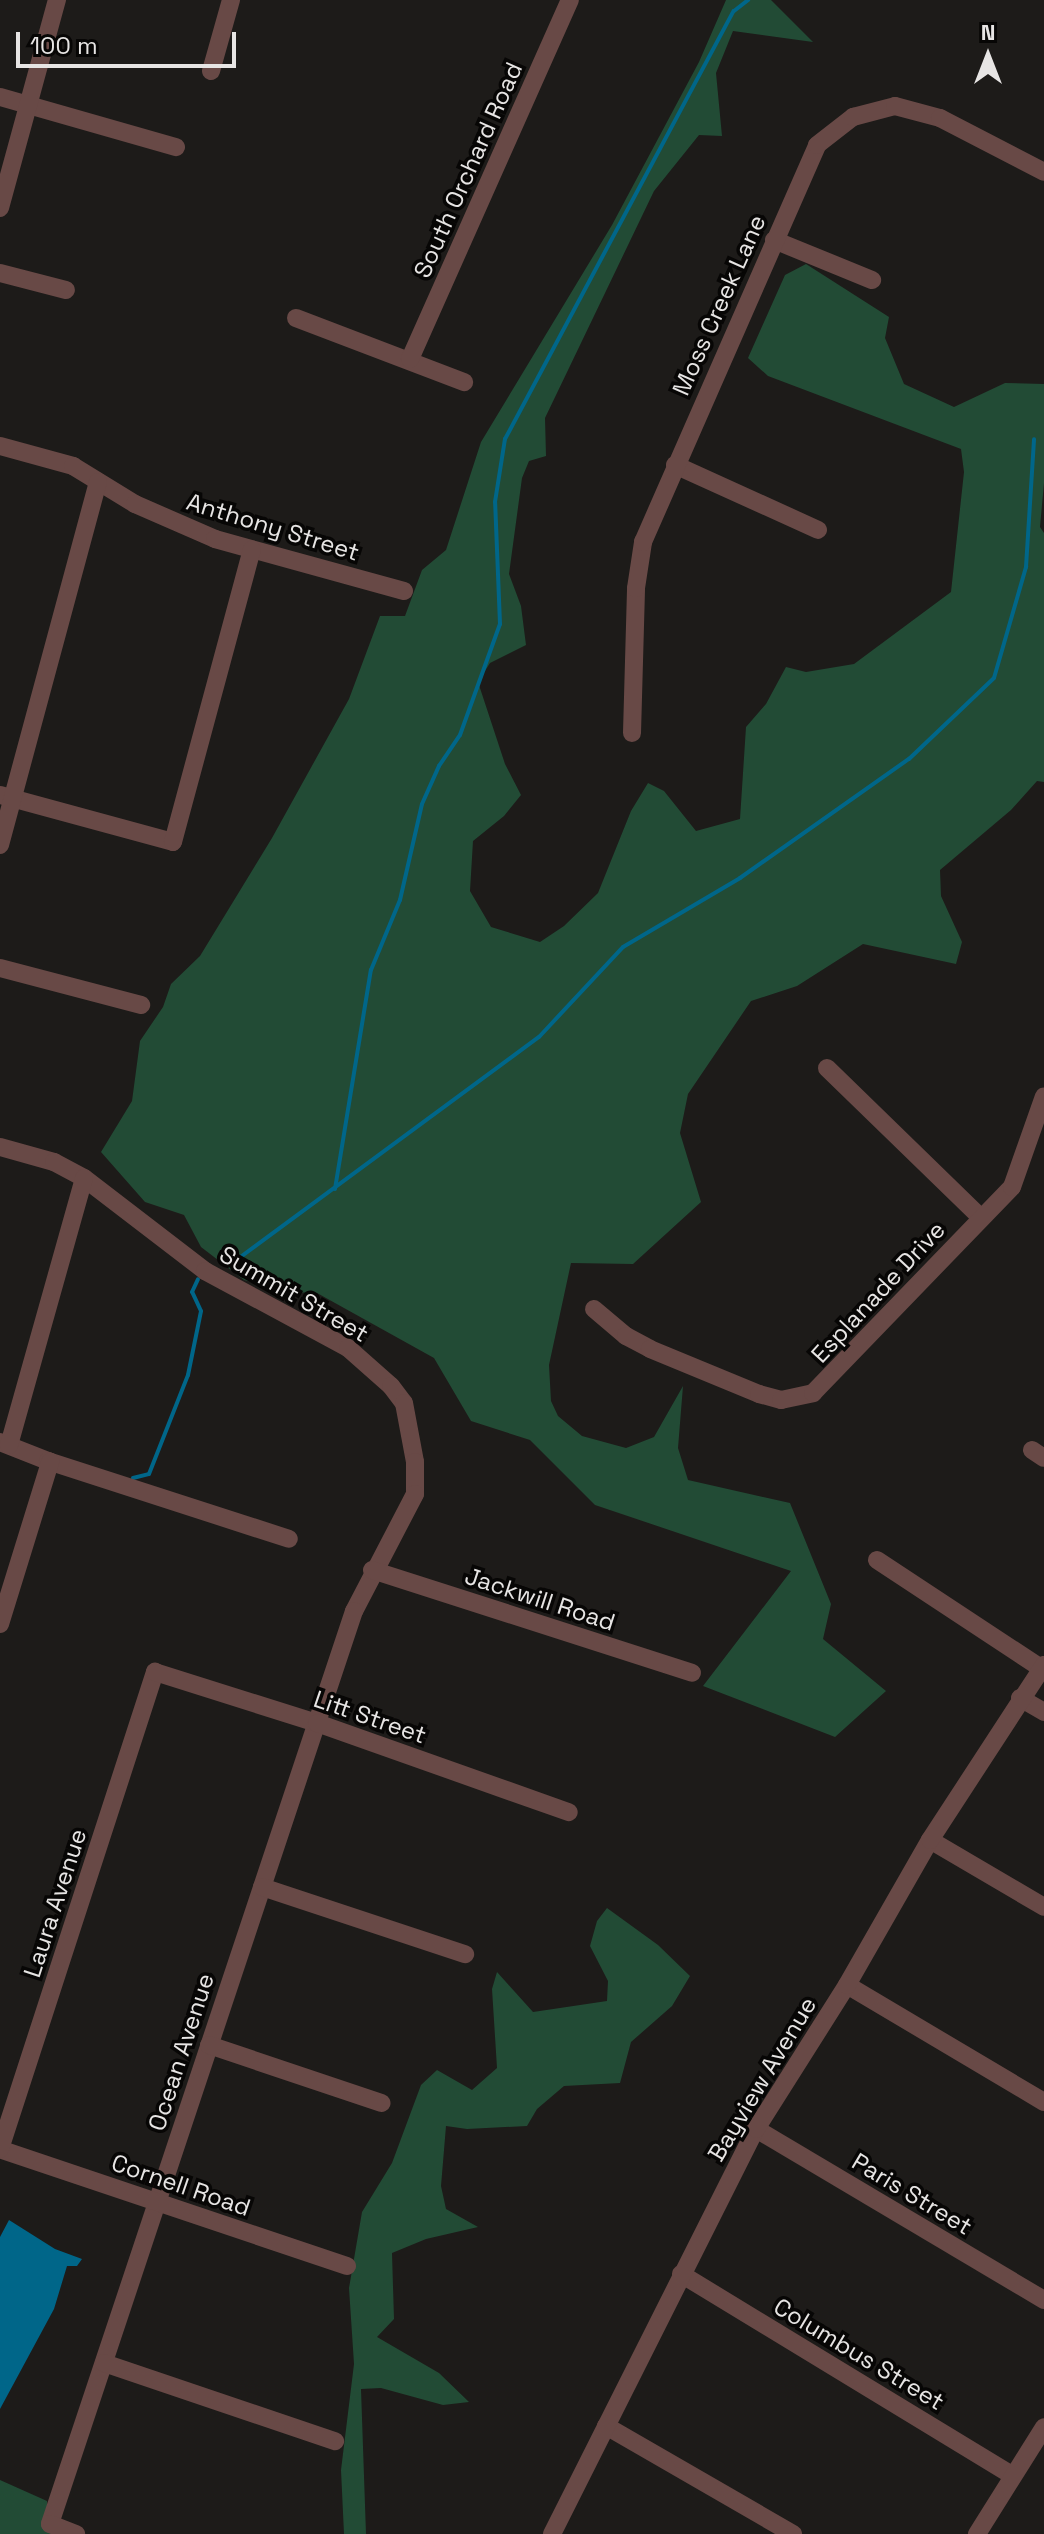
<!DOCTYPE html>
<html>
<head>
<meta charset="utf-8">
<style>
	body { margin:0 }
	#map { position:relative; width:1044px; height:2534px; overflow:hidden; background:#1d1b19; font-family:"Space Grotesk",sans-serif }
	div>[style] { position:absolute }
	.green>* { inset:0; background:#224b35 }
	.water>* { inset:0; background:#006689 }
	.stream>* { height:4px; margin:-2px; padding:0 2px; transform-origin:2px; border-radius:2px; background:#006689 }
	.minor>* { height:18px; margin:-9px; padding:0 9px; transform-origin:9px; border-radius:9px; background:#684946 }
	span { translate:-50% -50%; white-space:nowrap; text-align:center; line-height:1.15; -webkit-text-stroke:7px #070605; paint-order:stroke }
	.street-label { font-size:24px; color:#e7e5e4 }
	.north { position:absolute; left:948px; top:16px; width:80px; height:80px; -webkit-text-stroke:6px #070605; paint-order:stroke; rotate:0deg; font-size:22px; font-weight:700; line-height:32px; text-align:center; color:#e7e5e4 }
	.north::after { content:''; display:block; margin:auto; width:28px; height:36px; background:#e7e5e4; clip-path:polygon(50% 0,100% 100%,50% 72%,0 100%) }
	.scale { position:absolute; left:16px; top:32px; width:220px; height:36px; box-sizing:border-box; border:4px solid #e7e5e4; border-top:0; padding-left:10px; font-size:24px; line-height:28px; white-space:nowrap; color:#e7e5e4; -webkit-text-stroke:6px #070605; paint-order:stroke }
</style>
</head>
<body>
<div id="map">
	<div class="green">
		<i style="clip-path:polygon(726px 0,771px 0,813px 42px,733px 31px,716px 73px,722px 136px,699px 135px,654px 191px,545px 418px,546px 456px,529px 461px,522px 478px,509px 574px,521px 606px,526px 645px,490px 663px,478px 682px,505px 764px,521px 795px,504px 816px,473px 841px,470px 891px,491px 927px,540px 942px,564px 926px,598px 893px,631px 811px,648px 783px,664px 791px,696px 831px,740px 819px,746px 727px,766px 704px,786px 667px,806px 672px,854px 664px,951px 592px,964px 472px,961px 449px,768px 376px,748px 358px,785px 275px,806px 264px,889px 317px,885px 338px,904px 384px,954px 407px,1005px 383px,1044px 384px,1044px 483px,1040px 527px,1044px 533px,1044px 782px,1037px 781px,1011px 810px,940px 870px,941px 896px,962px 942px,956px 964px,863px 944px,797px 986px,751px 1001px,688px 1094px,680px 1133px,701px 1202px,633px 1264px,571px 1263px,549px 1365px,551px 1401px,558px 1416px,582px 1436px,626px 1448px,654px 1437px,683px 1386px,678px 1448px,688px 1480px,790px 1503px,831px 1604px,823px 1639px,886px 1691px,835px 1737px,703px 1686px,791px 1571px,595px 1505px,530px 1440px,471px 1421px,434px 1358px,317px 1293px,288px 1292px,244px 1280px,201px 1247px,184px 1215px,145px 1202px,101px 1152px,132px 1101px,140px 1041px,163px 1007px,171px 984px,200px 956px,272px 838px,349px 699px,380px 616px,405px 616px,422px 570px,446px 550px,481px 442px,612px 225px,699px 62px)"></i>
		<i style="clip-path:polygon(607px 1908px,658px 1945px,690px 1976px,672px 2006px,631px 2042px,620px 2083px,564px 2086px,537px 2109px,527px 2126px,467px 2129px,446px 2126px,441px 2186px,446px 2209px,478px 2227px,426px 2239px,392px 2253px,394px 2319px,377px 2337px,439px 2373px,469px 2402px,443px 2405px,381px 2388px,361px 2389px,366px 2534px,344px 2534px,341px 2470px,354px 2364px,349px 2288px,362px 2212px,392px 2163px,421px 2085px,437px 2070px,472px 2090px,497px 2068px,492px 1989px,497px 1972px,533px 2012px,607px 2001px,608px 1981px,590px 1946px,597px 1921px)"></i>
		<i style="clip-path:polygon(0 2480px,47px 2501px,47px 2526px,64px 2534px,0 2534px)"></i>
	</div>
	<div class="water">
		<i style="clip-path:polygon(9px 2220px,55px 2249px,82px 2259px,77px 2266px,67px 2266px,54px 2309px,0 2409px,0 2237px)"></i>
	</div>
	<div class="stream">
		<i style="left:335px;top:1189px;width:222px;rotate:-80.7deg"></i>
		<i style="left:371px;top:970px;width:76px;rotate:-67.5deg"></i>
		<i style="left:400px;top:900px;width:98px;rotate:-77.1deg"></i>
		<i style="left:422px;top:804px;width:42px;rotate:-65.9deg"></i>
		<i style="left:439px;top:766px;width:37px;rotate:-56deg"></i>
		<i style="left:460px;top:735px;width:118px;rotate:-70.2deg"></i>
		<i style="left:500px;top:624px;width:122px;rotate:-92.3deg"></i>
		<i style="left:495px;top:502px;width:64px;rotate:-81deg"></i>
		<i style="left:505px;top:439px;width:485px;rotate:-61.9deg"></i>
		<i style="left:734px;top:11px;width:18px;rotate:-38deg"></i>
		<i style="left:231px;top:1264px;width:383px;rotate:-36.4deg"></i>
		<i style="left:539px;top:1037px;width:123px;rotate:-47deg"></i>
		<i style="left:623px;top:947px;width:136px;rotate:-30.5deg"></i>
		<i style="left:740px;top:878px;width:207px;rotate:-35.2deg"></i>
		<i style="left:909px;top:759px;width:117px;rotate:-43.6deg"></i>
		<i style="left:994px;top:678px;width:116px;rotate:-73.9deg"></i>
		<i style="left:1026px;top:567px;width:128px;rotate:-86.4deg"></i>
		<i style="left:133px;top:1478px;width:16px;rotate:-14deg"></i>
		<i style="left:149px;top:1474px;width:106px;rotate:-68.5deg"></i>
		<i style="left:188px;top:1375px;width:65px;rotate:-78.5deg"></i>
		<i style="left:201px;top:1311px;width:21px;rotate:-115deg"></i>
		<i style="left:192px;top:1292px;width:14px;rotate:-65deg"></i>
	</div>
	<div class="minor">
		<i style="left:211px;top:71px;width:74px;rotate:-74.3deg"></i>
		<i style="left:0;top:97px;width:183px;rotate:15.9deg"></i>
		<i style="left:0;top:208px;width:216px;rotate:-74.7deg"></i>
		<i style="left:774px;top:240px;width:106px;rotate:22.2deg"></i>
		<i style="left:0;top:273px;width:68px;rotate:14.4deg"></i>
		<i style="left:296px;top:318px;width:180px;rotate:20.9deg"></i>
		<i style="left:410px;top:359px;width:393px;rotate:-66deg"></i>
		<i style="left:0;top:446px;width:76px;rotate:15.3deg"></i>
		<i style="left:73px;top:466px;width:73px;rotate:31.5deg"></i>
		<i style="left:135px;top:504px;width:87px;rotate:23.6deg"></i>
		<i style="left:215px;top:539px;width:196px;rotate:15.4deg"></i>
		<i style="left:675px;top:465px;width:157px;rotate:24.4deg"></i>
		<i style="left:632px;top:733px;width:145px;rotate:-88.4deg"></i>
		<i style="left:636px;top:588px;width:47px;rotate:-81.3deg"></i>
		<i style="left:643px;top:542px;width:433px;rotate:-66.3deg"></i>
		<i style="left:817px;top:145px;width:46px;rotate:-37.9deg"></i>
		<i style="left:853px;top:117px;width:43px;rotate:-14.7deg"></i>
		<i style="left:895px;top:106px;width:47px;rotate:14.9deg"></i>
		<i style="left:940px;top:118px;width:117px;rotate:27.4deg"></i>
		<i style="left:0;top:795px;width:179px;rotate:15.2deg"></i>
		<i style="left:173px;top:842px;width:303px;rotate:-74.9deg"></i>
		<i style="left:0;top:845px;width:376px;rotate:-74.9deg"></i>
		<i style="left:0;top:968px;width:146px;rotate:14.7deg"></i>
		<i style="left:827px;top:1068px;width:215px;rotate:44.2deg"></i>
		<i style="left:0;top:1147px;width:56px;rotate:15.5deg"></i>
		<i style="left:54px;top:1162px;width:34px;rotate:28deg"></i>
		<i style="left:84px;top:1178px;width:153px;rotate:37.5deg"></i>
		<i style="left:205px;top:1271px;width:162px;rotate:28.3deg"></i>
		<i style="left:348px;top:1348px;width:57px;rotate:41.5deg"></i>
		<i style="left:391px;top:1386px;width:21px;rotate:53deg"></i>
		<i style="left:404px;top:1403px;width:60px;rotate:79.4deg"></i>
		<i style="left:415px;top:1462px;width:32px;rotate:90deg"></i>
		<i style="left:415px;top:1494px;width:132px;rotate:117.5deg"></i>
		<i style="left:354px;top:1611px;width:962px;rotate:108.42deg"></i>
		<i style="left:50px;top:2524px;width:28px;rotate:21deg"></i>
		<i style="left:594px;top:1309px;width:42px;rotate:40.2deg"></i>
		<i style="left:626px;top:1336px;width:27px;rotate:28deg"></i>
		<i style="left:650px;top:1349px;width:118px;rotate:22.4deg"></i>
		<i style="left:759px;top:1394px;width:23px;rotate:15deg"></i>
		<i style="left:781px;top:1400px;width:33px;rotate:-12deg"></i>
		<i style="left:813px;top:1393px;width:286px;rotate:-46deg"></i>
		<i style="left:1012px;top:1187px;width:96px;rotate:-70.6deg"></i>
		<i style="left:0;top:1442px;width:52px;rotate:21.6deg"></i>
		<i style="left:48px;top:1461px;width:253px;rotate:17.9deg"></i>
		<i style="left:9px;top:1445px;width:277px;rotate:-74.3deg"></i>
		<i style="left:1032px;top:1450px;width:14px;rotate:34deg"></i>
		<i style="left:877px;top:1560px;width:198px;rotate:33.4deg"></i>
		<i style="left:372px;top:1570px;width:336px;rotate:17.8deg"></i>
		<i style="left:0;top:1624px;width:170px;rotate:-72.8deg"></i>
		<i style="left:1020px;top:1698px;width:28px;rotate:30deg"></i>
		<i style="left:930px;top:1840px;width:132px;rotate:30.4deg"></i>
		<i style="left:262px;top:1887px;width:214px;rotate:18.3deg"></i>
		<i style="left:847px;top:1985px;width:229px;rotate:30.7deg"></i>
		<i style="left:209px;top:2045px;width:182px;rotate:18.6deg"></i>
		<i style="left:756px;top:2129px;width:335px;rotate:30.7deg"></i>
		<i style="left:347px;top:2266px;width:366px;rotate:-161.4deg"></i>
		<i style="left:0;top:2149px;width:502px;rotate:-72deg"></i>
		<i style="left:155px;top:1672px;width:170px;rotate:17.5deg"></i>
		<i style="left:317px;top:1723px;width:267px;rotate:19.5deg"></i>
		<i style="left:681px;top:2274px;width:387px;rotate:31.3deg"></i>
		<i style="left:104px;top:2363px;width:244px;rotate:18.7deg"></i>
		<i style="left:606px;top:2426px;width:216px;rotate:30deg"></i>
		<i style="left:552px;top:2534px;width:453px;rotate:-63.3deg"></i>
		<i style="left:756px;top:2129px;width:170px;rotate:-57.7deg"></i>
		<i style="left:847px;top:1985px;width:167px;rotate:-60.2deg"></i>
		<i style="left:930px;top:1840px;width:209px;rotate:-56.9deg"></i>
		<i style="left:977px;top:2534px;width:126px;rotate:-57.9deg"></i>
	</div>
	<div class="street-label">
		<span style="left:468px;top:170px;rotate:-66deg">South Orchard Road</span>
		<span style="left:719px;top:305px;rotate:-66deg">Moss Creek Lane</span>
		<span style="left:273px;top:527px;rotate:17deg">Anthony Street</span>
		<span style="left:878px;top:1292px;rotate:-47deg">Esplanade Drive</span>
		<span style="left:294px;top:1294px;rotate:30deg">Summit Street</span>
		<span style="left:540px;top:1599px;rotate:18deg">Jackwill Road</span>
		<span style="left:370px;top:1717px;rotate:19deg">Litt Street</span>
		<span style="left:55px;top:1903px;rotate:-72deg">Laura Avenue</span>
		<span style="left:181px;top:2052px;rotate:-72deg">Ocean Avenue</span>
		<span style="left:762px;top:2079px;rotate:-59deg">Bayview Avenue</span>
		<span style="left:181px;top:2185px;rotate:19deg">Cornell Road</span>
		<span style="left:912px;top:2194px;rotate:31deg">Paris Street</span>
		<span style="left:859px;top:2354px;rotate:31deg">Columbus Street</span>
	</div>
	<div class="north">N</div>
	<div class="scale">100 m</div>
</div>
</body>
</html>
